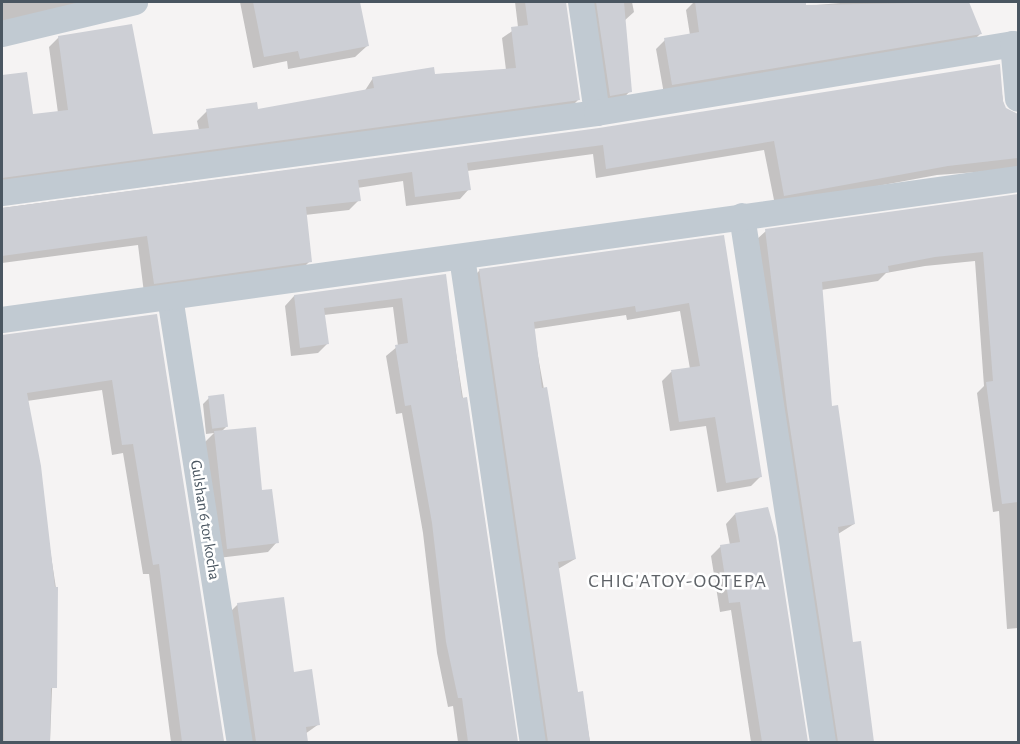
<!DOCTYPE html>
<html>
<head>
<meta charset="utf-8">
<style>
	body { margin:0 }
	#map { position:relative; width:1020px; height:744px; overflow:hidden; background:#f5f3f3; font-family:"Alegreya Sans",sans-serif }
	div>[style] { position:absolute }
	.shadow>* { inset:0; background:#0003 }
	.building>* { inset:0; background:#cdcfd5; transform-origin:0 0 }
	.minor>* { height:26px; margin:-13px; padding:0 13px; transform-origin:13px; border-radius:13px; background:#c1cad2 }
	span { translate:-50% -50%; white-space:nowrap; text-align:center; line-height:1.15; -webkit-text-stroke:5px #fff; paint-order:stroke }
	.street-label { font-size:16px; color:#4a5661 }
	.quarter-label { font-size:20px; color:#5f6368; letter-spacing:1.5px }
	.frame { position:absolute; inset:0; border:3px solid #4a5661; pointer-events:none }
</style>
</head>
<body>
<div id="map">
	<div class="shadow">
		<i style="clip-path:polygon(2px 2px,112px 2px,2px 25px)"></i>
		<i style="clip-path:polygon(240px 2px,359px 2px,367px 46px,355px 57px,288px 69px,287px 61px,253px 68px)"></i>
		<i style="clip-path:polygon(515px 2px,565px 2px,578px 100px,569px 109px,2px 186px,2px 77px,26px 73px,32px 116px,58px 113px,49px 47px,59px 37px,151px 136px,199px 130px,197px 121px,207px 111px,257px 111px,364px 92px,373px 78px,506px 70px,502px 38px,518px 27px)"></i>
		<i style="clip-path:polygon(580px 2px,632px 2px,634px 12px,624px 21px,630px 91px,621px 101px,600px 105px)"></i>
		<i style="clip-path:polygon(694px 2px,804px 2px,805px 6px,852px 2px,967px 2px,980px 34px,971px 43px,664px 94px,656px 49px,665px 40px,690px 35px,686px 10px)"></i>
		<i style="clip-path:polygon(998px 66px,1004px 108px,1018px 115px,1018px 169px,937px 175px,775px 205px,764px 150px,596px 178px,593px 154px,467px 171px,469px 189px,460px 199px,406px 206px,403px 181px,357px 188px,359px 200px,349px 210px,305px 215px,310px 261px,300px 271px,144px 293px,138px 245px,2px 263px,2px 208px,599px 129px)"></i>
		<i style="clip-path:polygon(1018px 196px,1018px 628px,1007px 629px,999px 511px,993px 512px,977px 393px,984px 386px,975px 261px,925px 266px,886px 273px,878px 281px,821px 290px,831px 407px,854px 524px,838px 534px,852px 644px,859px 643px,872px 742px,828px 742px,756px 240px,766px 231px)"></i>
		<i style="clip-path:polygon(722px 237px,761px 476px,751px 486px,717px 492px,706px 426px,670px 431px,662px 381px,671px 372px,690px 369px,680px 311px,627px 320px,626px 315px,533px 329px,575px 559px,558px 569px,577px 693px,582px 693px,590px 742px,538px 742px,470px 280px,480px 270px)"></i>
		<i style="clip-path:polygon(444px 275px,516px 742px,458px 742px,453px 706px,448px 707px,437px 653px,423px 533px,402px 413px,396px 414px,386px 356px,398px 346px,393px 307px,324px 315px,327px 344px,318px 353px,291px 356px,285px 306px,294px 296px)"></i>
		<i style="clip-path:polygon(156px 315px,221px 742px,171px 742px,149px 574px,143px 574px,123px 453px,112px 455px,102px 390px,27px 401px,56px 588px,50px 742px,2px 742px,2px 336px)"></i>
		<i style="clip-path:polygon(209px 398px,227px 426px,221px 432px,261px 492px,277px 542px,268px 552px,218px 558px,205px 442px,214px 433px,206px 434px,203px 404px)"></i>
		<i style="clip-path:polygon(735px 514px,775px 536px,806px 742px,751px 742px,731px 610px,720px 612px,711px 556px,721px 546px,730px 545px,726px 524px)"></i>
		<i style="clip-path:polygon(238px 604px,292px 674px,319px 724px,305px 734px,306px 742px,246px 742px,228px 614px)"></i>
	</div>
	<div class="building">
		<i style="clip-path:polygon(253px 2px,360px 2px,369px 46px,300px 59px,298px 51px,264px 57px)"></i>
		<i style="clip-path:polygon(525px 2px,566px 2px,580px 100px,2px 178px,2px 75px,27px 72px,33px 114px,68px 110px,58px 36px,132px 24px,153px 134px,209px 128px,206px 109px,257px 102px,258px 109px,374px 88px,372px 77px,434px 67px,435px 74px,516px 68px,511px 27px,528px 25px)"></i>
		<i style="clip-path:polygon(596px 2px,624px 2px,632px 92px,610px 96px)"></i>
		<i style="clip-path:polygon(695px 2px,806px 2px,806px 5px,969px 2px,982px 34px,672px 85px,664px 38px,699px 32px)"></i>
		<i style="clip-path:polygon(1000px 64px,1003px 101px,1006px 108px,1018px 114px,1018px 158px,948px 166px,784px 196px,774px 141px,606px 169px,603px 145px,467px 163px,471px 190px,415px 197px,412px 172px,358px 180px,361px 201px,306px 207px,312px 262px,154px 284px,147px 236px,2px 256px,2px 208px,599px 128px)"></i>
		<i style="clip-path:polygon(1018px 194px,1018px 502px,1002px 504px,986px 382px,993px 381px,983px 252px,935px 257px,888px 266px,889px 272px,822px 282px,832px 406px,838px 405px,855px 524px,838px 527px,853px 642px,861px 641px,874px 742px,838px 742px,787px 408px,765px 229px)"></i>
		<i style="clip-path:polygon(724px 235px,762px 477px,726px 483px,715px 417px,679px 422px,671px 370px,700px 366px,689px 303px,636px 312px,635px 306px,534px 322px,542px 388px,547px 387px,576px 559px,558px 562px,578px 692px,583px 691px,590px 742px,548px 742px,479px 269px)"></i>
		<i style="clip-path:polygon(446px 274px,462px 398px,467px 397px,518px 742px,468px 742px,462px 698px,458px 698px,446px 642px,432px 523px,411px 405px,405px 406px,395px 345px,408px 343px,402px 298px,324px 308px,329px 344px,300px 348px,294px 295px)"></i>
		<i style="clip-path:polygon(157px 314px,224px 741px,182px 742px,159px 564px,153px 565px,133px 444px,122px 445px,112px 380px,27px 393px,41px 466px,55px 587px,58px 587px,57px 688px,51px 688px,50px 742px,4px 742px,2px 335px)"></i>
		<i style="left:224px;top:394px;width:33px;height:16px;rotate:83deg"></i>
		<i style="clip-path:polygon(256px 427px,262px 490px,272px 489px,279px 543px,227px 549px,214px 431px)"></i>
		<i style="clip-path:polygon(768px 507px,776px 536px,808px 742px,762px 742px,740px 602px,729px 603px,720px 545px,740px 542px,735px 513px)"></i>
		<i style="clip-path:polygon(284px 597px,294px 672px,312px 669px,320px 725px,306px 727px,308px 742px,256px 742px,237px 603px)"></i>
	</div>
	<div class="minor">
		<i style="left:581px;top:2px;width:112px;rotate:81.8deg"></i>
		<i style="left:2px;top:34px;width:137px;rotate:-13.5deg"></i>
		<i style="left:2px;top:193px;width:600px;rotate:-7.66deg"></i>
		<i style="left:597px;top:113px;width:422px;rotate:-9.4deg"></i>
		<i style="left:1013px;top:44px;width:55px;rotate:84.8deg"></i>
		<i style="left:742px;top:216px;width:532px;rotate:81.25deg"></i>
		<i style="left:462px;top:257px;width:490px;rotate:81.7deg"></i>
		<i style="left:170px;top:297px;width:450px;rotate:81.1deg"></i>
		<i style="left:2px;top:320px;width:1026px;rotate:-7.9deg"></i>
	</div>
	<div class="street-label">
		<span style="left:205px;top:520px;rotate:81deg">Gulshan 6 tor kocha</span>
	</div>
	<div class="quarter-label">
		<span style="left:678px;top:581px">CHIG'ATOY-OQTEPA</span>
	</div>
	<div class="frame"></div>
</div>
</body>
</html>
